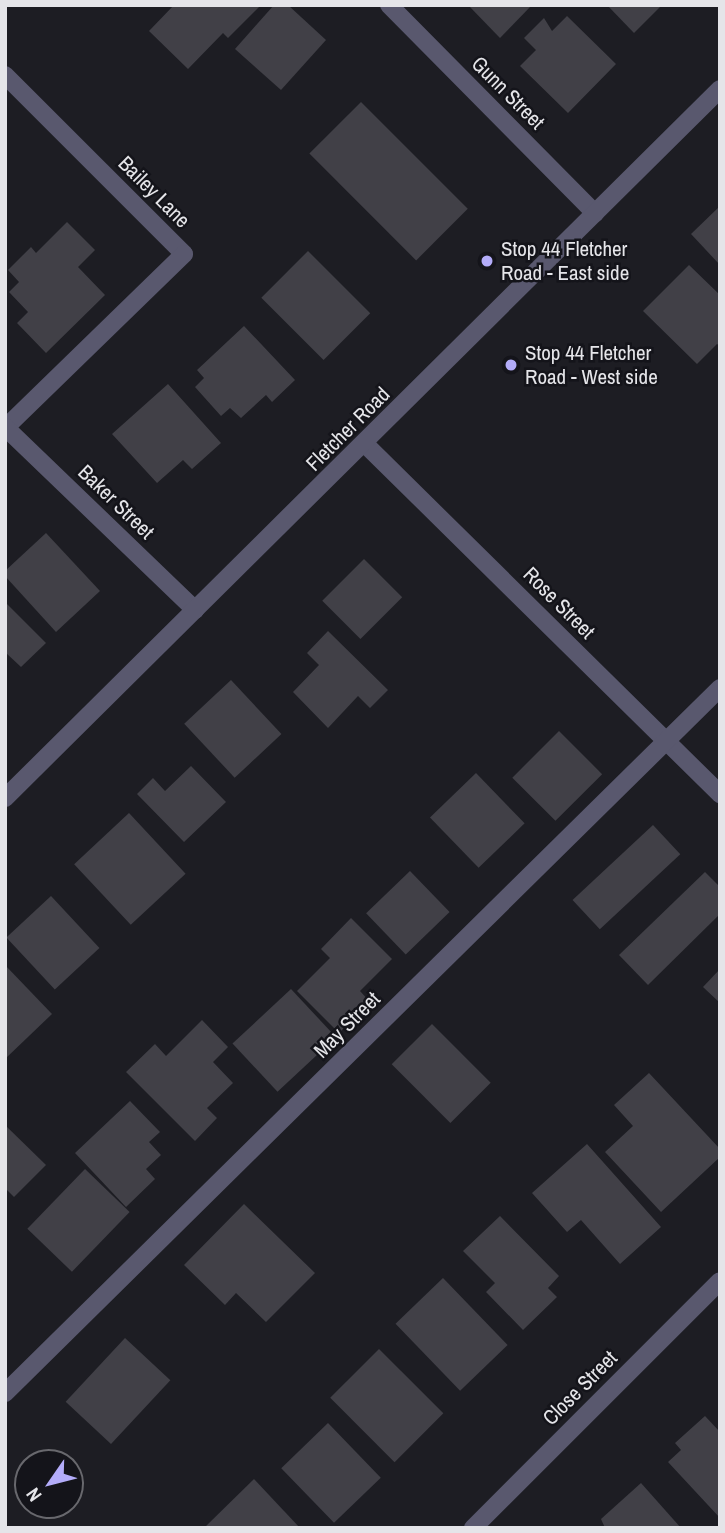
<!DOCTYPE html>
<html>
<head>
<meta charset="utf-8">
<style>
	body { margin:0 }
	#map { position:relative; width:725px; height:1533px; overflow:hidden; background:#1d1d23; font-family:"Archivo Narrow",sans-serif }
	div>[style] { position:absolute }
	.building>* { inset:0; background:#414047; transform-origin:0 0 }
	.minor>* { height:18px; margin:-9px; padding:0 9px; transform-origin:9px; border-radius:9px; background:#59586e }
	.dots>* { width:19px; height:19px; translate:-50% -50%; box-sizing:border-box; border:4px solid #14141a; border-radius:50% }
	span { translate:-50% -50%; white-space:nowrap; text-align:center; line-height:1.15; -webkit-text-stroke:5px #14141a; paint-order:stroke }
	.street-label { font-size:21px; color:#e5e5e9 }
	.poi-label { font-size:21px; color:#e5e5e9 }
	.left { translate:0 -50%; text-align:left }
	.frame { position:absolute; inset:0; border:7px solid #e5e5e9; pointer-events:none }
	.north { position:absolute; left:14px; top:1449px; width:70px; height:70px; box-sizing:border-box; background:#14141a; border:2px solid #68686d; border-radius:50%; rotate:235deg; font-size:19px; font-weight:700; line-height:28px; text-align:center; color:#e5e5e9 }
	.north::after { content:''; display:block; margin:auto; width:24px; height:32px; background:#b3acf9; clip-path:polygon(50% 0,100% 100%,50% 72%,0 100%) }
</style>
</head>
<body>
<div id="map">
	<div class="building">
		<i style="clip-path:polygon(174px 5px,261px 5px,228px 38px,223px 33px,188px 69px,149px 31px)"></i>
		<i style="clip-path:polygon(274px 5px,288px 5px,326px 40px,281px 90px,235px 49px)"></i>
		<i style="clip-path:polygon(468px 5px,532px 5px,500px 38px)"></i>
		<i style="clip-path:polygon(607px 5px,662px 5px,634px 33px)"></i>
		<i style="clip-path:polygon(567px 16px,616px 64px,568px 113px,520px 66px,536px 50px,524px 38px,544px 18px,552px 31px)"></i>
		<i style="left:361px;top:102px;width:151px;height:73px;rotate:45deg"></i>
		<i style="clip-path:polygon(720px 206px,720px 265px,691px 234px)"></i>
		<i style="clip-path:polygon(67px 222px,95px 250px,78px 267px,105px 295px,46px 353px,17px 323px,28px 312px,9px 292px,19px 282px,8px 270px,31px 247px,36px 253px)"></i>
		<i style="left:308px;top:251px;width:88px;height:66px;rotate:45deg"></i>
		<i style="clip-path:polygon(689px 265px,720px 295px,720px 346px,717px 344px,697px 364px,643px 311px)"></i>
		<i style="clip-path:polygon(244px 326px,295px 380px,272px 402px,266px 395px,241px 418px,230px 408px,221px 416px,195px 387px,204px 378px,197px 370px)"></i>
		<i style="clip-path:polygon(168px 384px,221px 443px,192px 469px,183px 460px,157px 483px,112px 434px)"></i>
		<i style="clip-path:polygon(46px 533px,100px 591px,56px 632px,5px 576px,5px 571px)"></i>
		<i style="left:364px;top:559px;width:54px;height:59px;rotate:45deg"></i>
		<i style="clip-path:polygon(5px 602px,46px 643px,21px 667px,5px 652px)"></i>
		<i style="clip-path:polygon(328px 631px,388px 690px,370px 708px,358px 696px,328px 728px,293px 692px,319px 665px,307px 653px)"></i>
		<i style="left:231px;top:680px;width:74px;height:64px;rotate:47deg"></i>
		<i style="left:559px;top:731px;width:61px;height:66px;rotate:45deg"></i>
		<i style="clip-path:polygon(191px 766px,226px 802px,184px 842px,137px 794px,153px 778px,165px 791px)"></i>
		<i style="left:476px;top:773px;width:70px;height:64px;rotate:46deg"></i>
		<i style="left:129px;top:813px;width:83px;height:75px;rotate:47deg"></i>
		<i style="left:653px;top:825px;width:40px;height:110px;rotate:47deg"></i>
		<i style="left:410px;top:871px;width:57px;height:61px;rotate:46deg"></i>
		<i style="clip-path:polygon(705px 872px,720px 887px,720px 914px,648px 985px,619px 955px)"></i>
		<i style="left:51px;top:896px;width:71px;height:61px;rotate:47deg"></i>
		<i style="clip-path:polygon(351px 918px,392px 959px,360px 991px,370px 1002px,339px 1033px,297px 991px,330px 958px,321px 949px)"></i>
		<i style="clip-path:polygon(5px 965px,52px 1014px,5px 1059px)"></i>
		<i style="clip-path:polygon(720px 969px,720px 1003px,703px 987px)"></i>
		<i style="left:291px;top:989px;width:66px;height:80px;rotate:47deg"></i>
		<i style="clip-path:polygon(202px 1020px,228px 1047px,213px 1062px,233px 1083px,207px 1108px,217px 1118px,195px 1141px,126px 1072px,155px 1044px,166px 1056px)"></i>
		<i style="left:432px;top:1024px;width:83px;height:57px;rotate:45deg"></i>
		<i style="clip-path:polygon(649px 1073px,720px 1149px,720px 1157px,661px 1212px,605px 1152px,633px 1126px,614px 1105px)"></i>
		<i style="clip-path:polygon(130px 1101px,160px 1132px,149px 1142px,161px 1155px,146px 1169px,155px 1179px,126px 1207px,75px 1153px)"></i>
		<i style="clip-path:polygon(5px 1125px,46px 1165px,14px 1197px,5px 1188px)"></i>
		<i style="clip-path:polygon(587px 1144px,661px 1227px,620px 1264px,581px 1220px,567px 1232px,532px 1193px)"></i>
		<i style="left:85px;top:1169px;width:62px;height:83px;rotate:44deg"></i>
		<i style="clip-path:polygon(244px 1204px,315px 1273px,266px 1322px,236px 1293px,225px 1305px,184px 1265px)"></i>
		<i style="clip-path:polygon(500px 1216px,559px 1276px,548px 1288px,557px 1297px,523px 1330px,486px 1292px,495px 1283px,463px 1251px)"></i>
		<i style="left:443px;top:1278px;width:93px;height:66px;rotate:46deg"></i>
		<i style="left:125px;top:1338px;width:62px;height:87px;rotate:43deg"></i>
		<i style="left:379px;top:1349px;width:91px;height:69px;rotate:45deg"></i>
		<i style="clip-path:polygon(705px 1416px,720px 1432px,720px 1518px,668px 1462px,681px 1450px,675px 1443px)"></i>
		<i style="left:328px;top:1423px;width:76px;height:65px;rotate:46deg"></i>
		<i style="clip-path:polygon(254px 1479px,300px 1528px,204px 1528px)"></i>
		<i style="clip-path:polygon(641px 1483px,681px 1528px,605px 1528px,601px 1519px)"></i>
	</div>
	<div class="minor">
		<i style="left:389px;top:5px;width:293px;rotate:45.3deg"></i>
		<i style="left:5px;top:75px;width:253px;rotate:45deg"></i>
		<i style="left:184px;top:254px;width:250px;rotate:135.8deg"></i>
		<i style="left:5px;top:427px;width:264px;rotate:43.9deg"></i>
		<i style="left:365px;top:444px;width:499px;rotate:44.6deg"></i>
		<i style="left:5px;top:798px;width:1007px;rotate:-44.76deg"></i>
		<i style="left:5px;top:1393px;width:1004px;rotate:-44.6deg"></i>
		<i style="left:473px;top:1528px;width:349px;rotate:-45deg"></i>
	</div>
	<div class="dots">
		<i style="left:487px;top:261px;background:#b3acf9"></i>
		<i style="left:511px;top:365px;background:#b3acf9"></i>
	</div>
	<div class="street-label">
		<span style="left:508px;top:93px;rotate:45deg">Gunn Street</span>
		<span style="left:154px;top:192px;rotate:45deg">Bailey Lane</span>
		<span style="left:348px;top:429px;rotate:-45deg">Fletcher Road</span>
		<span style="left:116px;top:502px;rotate:44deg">Baker Street</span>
		<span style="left:559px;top:603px;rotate:45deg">Rose Street</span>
		<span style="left:347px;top:1025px;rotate:-45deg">May Street</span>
		<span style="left:580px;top:1388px;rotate:-45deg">Close Street</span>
	</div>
	<div class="poi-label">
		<span class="left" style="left:501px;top:261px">Stop 44 Fletcher<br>Road - East side</span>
		<span class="left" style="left:525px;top:365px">Stop 44 Fletcher<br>Road - West side</span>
	</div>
	<div class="frame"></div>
	<div class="north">N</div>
</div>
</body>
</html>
